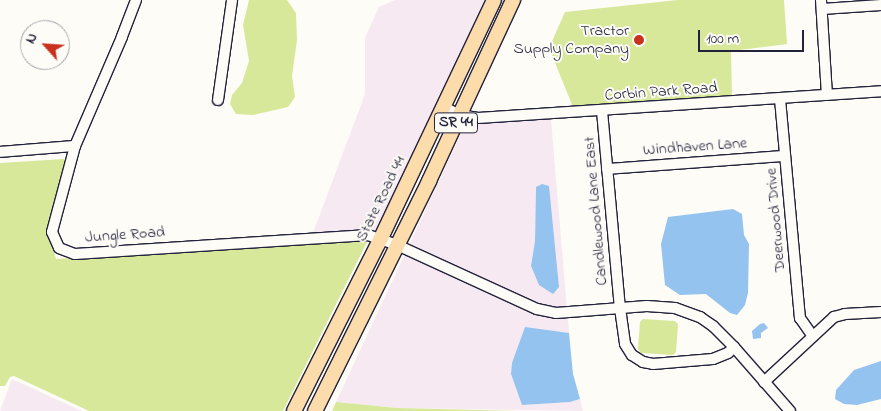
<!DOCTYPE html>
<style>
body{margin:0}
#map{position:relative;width:881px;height:411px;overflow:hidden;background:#fdfcf7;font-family:"Indie Flower",sans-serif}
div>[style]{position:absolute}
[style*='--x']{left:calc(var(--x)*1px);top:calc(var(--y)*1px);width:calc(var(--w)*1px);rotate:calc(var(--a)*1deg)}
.built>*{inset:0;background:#f7e9f1}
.green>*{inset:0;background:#d7e89b}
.water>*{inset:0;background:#93c3ee}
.roads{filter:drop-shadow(1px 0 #22223b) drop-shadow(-1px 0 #22223b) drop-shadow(0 1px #22223b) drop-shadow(0 -1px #22223b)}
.minor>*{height:10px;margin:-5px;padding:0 5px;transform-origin:5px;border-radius:5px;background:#fdfcf7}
.major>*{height:14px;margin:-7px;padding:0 7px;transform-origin:7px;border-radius:7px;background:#fddcac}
.dots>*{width:14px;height:14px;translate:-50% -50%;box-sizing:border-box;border:2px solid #fdfcf7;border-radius:50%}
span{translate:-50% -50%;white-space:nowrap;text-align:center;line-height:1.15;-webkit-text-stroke:4px #fdfcf7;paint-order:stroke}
.shield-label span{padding:1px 4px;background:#fdfcf7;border:1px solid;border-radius:4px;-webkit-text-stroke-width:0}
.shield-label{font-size:15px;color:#22223b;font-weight:700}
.poi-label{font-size:16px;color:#22223b}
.right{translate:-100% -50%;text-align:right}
.street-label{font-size:16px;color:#22223b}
.north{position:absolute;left:20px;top:20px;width:50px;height:50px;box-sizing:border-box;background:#fdfcf7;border:1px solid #a5a5ac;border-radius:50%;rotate:296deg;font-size:14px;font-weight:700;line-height:20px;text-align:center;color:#22223b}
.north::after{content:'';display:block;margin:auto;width:18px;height:22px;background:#c8321e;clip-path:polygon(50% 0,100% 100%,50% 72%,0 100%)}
.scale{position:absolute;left:698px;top:30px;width:106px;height:22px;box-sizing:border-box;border:2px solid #22223b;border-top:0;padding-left:6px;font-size:15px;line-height:18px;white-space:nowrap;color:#22223b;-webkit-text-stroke:4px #fdfcf7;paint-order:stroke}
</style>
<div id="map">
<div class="built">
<div style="clip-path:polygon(395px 0,488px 0,392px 206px,374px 232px,355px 230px,313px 233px,365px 94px,365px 38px,379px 7px)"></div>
<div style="clip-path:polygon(evenodd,550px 108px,569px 333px,543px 330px,511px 374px,522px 405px,569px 402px,580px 399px,583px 411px,397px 408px,336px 402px,465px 125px,490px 116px,550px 108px,536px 187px,539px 285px,531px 266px,535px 241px,536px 187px)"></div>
<div style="clip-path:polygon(12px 379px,82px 411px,0 411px)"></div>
</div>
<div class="green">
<div style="clip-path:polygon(249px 0,287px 0,296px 13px,297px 40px,292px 76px,295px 97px,288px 107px,253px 115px,236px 114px,230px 104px,232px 95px,242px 83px,249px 61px,243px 25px)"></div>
<div style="clip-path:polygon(678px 0,784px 0,787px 44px,731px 51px,732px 97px,573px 107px,549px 48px,565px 12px)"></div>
<div style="clip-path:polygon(64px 159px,66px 162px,48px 231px,56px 259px,368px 240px,283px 411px,89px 411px,14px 376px,10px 377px,5px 386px,0 386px,0 163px)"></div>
<div style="clip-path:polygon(643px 319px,675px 321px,678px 324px,676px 352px,673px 355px,641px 353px,638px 349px,640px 322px)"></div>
<div style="clip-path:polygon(336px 402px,397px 408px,517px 411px,332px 411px)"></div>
</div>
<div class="water">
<div style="clip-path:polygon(542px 184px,549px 186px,559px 287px,553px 294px,539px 285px,531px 266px,535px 241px,536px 187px)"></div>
<div style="clip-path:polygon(733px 209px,742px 214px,744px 235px,749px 244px,748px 293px,745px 305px,737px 315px,730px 313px,706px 294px,680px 295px,665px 285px,661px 244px,668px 217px)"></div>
<div style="clip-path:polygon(764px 323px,768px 328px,761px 333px,761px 338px,753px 339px,752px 331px,760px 324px)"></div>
<div style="clip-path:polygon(525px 327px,569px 333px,573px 374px,580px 399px,570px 402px,522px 405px,511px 374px,512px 363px)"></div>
<div style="clip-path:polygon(881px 361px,881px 399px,857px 405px,844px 404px,835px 399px,836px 390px,854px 370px)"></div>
</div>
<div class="roads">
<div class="minor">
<div style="--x:136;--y:0;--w:40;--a:111"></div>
<div style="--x:122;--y:37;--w:119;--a:113.3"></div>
<div style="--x:75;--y:146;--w:89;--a:105"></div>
<div style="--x:52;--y:232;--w:17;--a:66"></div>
<div style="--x:59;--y:248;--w:17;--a:21"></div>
<div style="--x:75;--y:254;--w:294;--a:-3.7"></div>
<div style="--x:368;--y:235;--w:31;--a:19"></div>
<div style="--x:397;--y:245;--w:154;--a:24.6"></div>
<div style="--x:537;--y:309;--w:19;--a:12"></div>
<div style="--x:556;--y:313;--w:91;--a:-4.4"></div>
<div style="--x:647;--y:306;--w:28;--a:4"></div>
<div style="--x:675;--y:308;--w:27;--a:20"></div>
<div style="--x:700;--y:317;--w:16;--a:35"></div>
<div style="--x:713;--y:326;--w:30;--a:45"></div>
<div style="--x:734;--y:347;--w:85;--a:48.8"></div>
<div style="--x:821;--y:0;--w:95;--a:86.4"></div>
<div style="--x:822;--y:9;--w:59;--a:-3.9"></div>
<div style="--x:780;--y:99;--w:220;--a:84.8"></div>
<div style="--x:800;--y:318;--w:21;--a:55"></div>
<div style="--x:218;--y:100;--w:101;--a:-82"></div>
<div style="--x:444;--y:107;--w:18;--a:27"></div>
<div style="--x:460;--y:115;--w:18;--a:9"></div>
<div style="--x:478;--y:118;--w:404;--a:-3.8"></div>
<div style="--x:602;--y:111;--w:198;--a:84.8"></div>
<div style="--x:620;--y:308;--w:36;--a:82"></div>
<div style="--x:625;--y:344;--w:13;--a:58"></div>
<div style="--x:632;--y:355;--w:13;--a:32"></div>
<div style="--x:643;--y:362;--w:10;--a:11"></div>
<div style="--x:653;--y:364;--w:60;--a:-4.8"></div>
<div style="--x:713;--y:359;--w:16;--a:-22"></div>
<div style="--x:728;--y:353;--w:8;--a:-45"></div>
<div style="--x:0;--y:152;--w:75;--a:-4.6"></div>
<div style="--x:607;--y:169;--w:178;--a:-4.2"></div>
<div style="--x:764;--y:382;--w:96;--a:-42.9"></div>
<div style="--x:834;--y:317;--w:11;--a:-15"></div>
<div style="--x:845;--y:314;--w:36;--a:-3"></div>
</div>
<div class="major">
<div style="--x:294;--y:411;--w:194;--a:-63.3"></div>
<div style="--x:381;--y:238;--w:263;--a:-64.6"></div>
<div style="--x:315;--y:411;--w:257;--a:-63.6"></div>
<div style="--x:429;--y:181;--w:200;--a:-65.1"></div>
</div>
</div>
<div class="dots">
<div style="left:639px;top:40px;background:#c8321e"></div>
</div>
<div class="shield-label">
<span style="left:456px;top:123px">SR 44</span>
</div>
<div class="poi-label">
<span class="right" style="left:629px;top:40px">Tractor<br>Supply Company</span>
</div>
<div class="street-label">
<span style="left:661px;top:92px;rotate:-4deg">Corbin Park Road</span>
<span style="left:695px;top:147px;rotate:-4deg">Windhaven Lane</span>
<span style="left:381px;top:199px;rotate:-64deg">State Road 44</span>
<span style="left:596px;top:211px;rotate:-95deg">Candlewood Lane East</span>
<span style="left:776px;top:220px;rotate:-95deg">Deerwood Drive</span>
<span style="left:125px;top:235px;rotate:-4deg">Jungle Road</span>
</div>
<div class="north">N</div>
<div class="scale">100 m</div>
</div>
